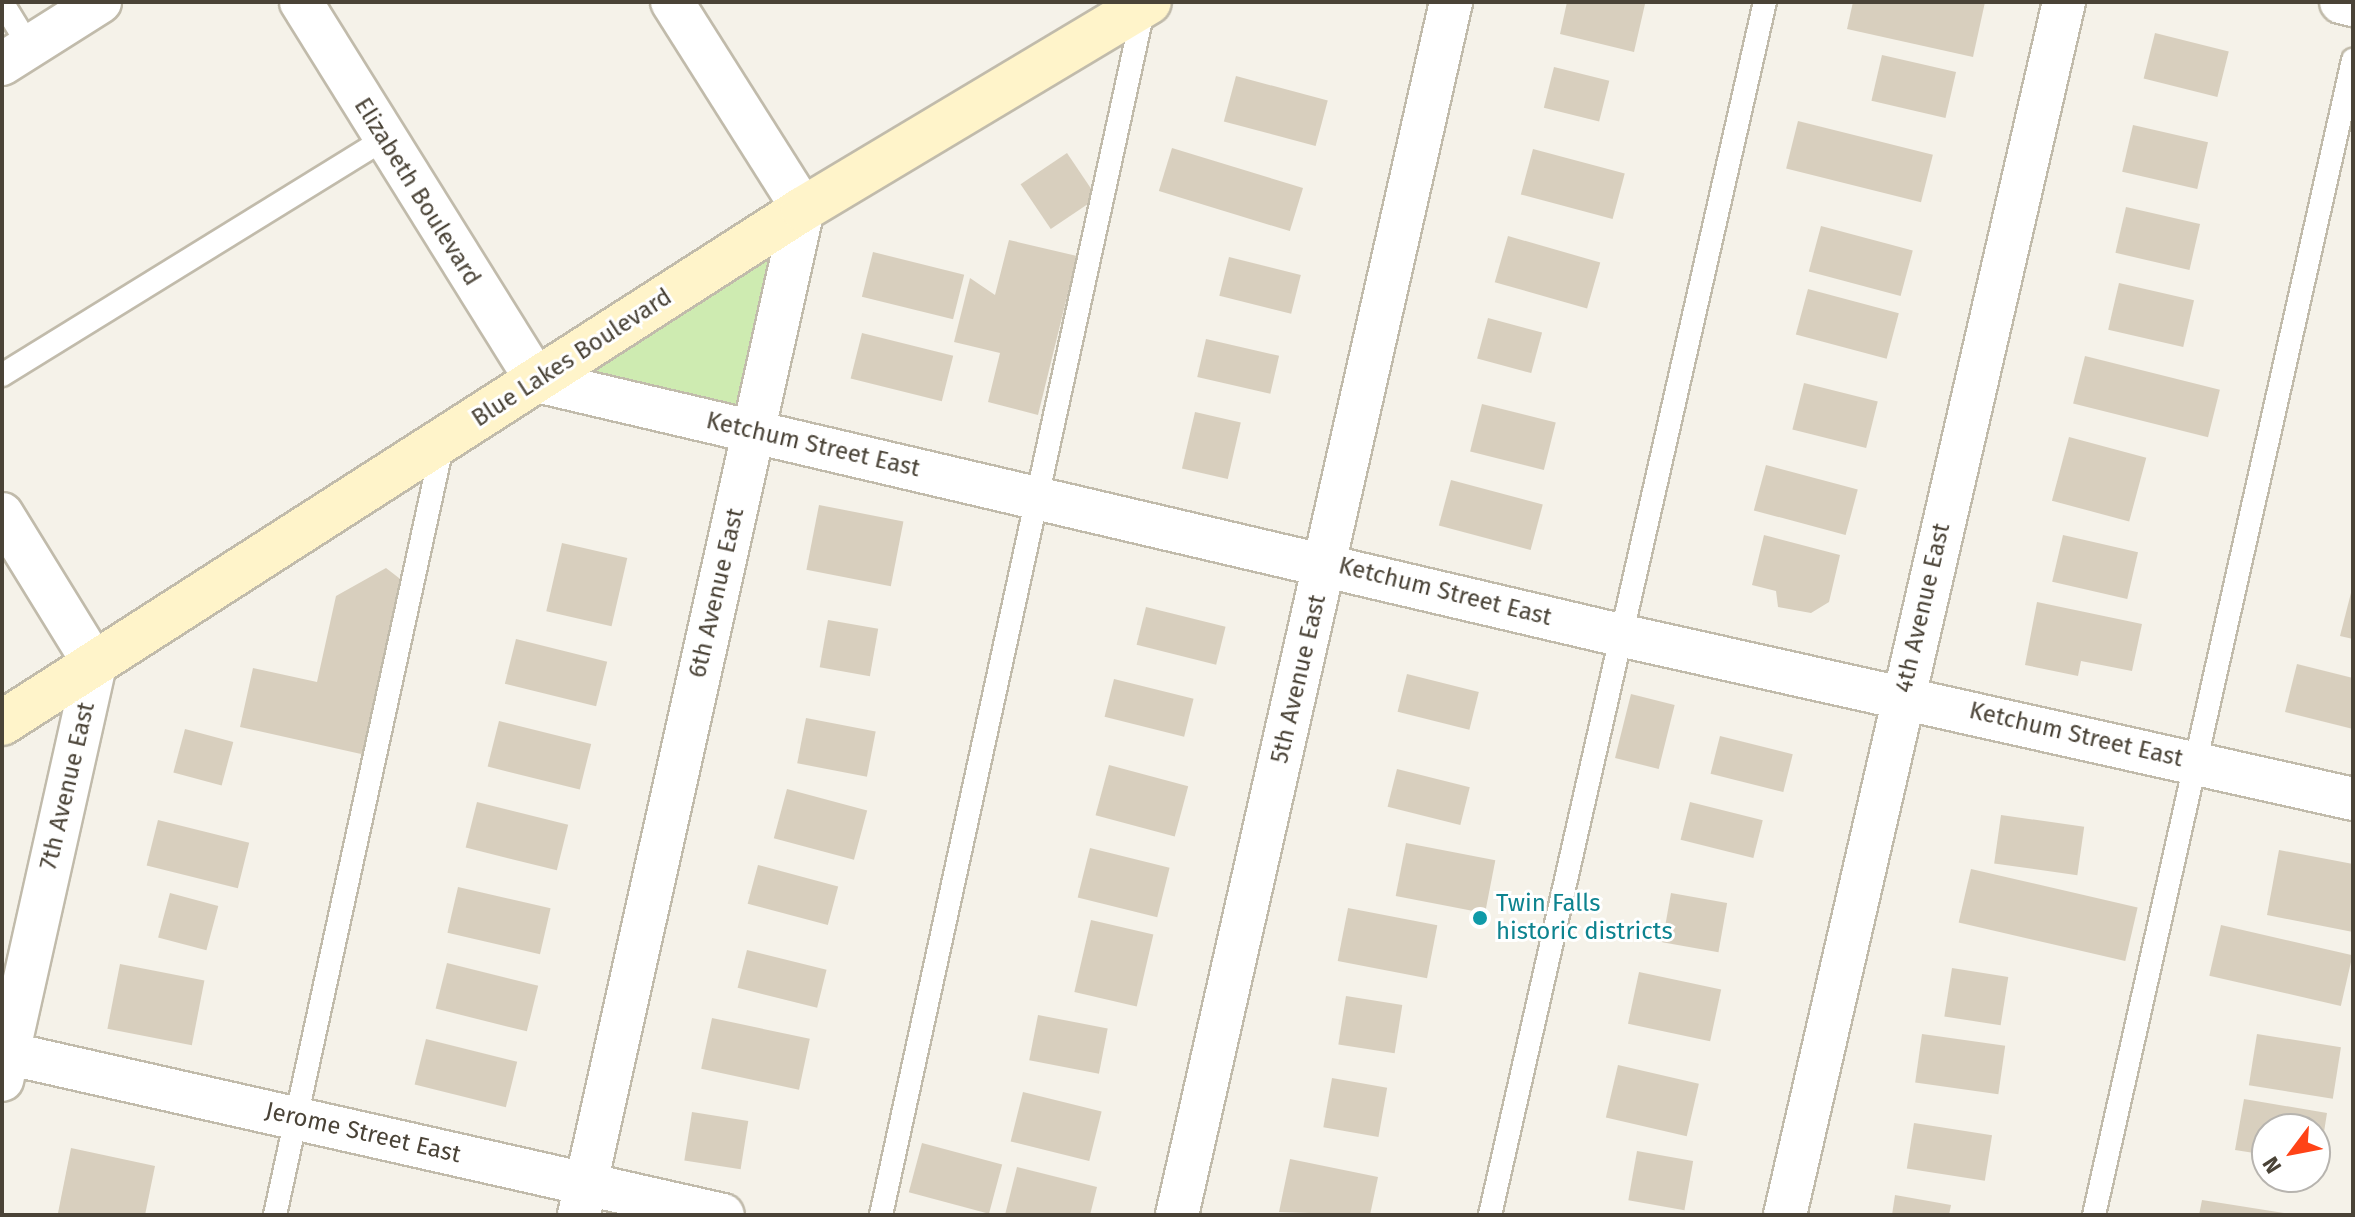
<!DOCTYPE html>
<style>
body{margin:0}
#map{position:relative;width:2355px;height:1217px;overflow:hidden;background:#f5f2e9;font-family:"Fira Sans",sans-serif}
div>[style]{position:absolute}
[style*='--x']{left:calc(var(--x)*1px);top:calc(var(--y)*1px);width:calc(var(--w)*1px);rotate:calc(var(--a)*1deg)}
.green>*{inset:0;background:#ceebb1}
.building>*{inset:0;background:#d8cfbe;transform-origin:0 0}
.roads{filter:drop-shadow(2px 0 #c1bbab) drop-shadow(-2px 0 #c1bbab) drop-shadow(0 2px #c1bbab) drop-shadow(0 -2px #c1bbab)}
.service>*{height:22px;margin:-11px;padding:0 11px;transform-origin:11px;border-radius:11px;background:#fff}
.minor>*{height:42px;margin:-21px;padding:0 21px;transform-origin:21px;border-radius:21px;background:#fff}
.secondary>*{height:44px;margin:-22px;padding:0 22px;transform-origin:22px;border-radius:22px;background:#fff4ca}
.dots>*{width:22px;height:22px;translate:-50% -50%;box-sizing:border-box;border:4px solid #fff;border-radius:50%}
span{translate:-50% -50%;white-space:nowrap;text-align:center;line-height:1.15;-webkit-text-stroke:6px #fff;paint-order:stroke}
.street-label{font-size:24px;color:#4a4337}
.culture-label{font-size:24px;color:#0d838f}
.left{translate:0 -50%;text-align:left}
.frame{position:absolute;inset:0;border:4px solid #4a4337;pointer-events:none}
.north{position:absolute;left:2251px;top:1113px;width:80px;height:80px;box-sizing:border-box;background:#fff;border:2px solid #b7b4af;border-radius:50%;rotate:238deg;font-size:22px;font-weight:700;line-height:32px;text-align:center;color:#4a4337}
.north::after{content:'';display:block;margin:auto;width:28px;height:36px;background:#ff4317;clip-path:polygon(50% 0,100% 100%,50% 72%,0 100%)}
</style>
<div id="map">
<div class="green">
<div style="clip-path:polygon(803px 209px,753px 431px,537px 381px)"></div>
</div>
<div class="building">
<div style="clip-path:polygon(1567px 2px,1645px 4px,1634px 52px,1560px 34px)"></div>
<div style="clip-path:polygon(1853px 2px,1985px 2px,1973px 57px,1847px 29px)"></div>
<div style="left:2155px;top:33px;width:76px;height:47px;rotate:14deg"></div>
<div style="left:1882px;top:55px;width:76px;height:47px;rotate:13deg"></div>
<div style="left:1554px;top:67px;width:57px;height:42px;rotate:14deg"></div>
<div style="left:1236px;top:76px;width:95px;height:47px;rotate:15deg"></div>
<div style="left:1798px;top:121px;width:139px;height:49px;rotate:14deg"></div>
<div style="left:2133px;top:125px;width:77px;height:48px;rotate:13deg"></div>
<div style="left:1172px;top:148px;width:137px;height:45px;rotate:17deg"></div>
<div style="left:1533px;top:149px;width:95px;height:47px;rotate:15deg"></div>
<div style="left:1067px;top:153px;width:54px;height:56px;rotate:56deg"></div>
<div style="left:2126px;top:207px;width:76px;height:47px;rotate:13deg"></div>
<div style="left:1821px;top:226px;width:95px;height:47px;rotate:15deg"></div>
<div style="left:1508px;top:236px;width:96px;height:48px;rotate:16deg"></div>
<div style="clip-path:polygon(1009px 240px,1077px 256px,1038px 415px,988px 402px,1000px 353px,954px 342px,970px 278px,995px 295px)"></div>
<div style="left:873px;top:252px;width:94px;height:46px;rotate:14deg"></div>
<div style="left:1229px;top:257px;width:74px;height:40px;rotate:14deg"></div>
<div style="left:2119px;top:283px;width:77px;height:48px;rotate:13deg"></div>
<div style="left:1808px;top:289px;width:94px;height:47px;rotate:15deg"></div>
<div style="left:1488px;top:318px;width:56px;height:42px;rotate:15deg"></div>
<div style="left:862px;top:333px;width:94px;height:47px;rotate:14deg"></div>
<div style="left:1206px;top:339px;width:75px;height:39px;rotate:13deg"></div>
<div style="left:2085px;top:356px;width:139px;height:49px;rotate:14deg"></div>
<div style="left:1804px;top:383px;width:76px;height:48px;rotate:14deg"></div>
<div style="left:1482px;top:404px;width:76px;height:49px;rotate:14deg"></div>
<div style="left:1195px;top:412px;width:47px;height:58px;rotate:13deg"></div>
<div style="left:2069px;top:437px;width:80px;height:66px;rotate:15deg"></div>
<div style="left:1766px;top:465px;width:95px;height:47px;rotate:15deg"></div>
<div style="left:1451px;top:480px;width:95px;height:47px;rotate:15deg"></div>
<div style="left:819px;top:505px;width:86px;height:66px;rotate:11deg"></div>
<div style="clip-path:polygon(1764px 535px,1840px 555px,1829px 602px,1811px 613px,1778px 607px,1776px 591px,1752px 585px)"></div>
<div style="left:2063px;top:535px;width:77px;height:48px;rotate:13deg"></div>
<div style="left:562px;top:543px;width:67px;height:70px;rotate:13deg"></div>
<div style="clip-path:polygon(386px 568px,408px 585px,370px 756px,240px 727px,253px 668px,317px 682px,336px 596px)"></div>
<div style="clip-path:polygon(2353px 585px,2353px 639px,2340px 636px)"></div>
<div style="clip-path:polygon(2037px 602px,2142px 624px,2132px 671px,2081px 661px,2078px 676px,2025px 665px)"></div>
<div style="left:1146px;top:607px;width:82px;height:39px;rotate:14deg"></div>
<div style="left:828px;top:620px;width:51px;height:48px;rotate:10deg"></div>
<div style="left:516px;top:639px;width:94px;height:46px;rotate:14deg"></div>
<div style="clip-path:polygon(2297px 664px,2353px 678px,2353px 729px,2285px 712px)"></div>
<div style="left:1407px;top:674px;width:74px;height:39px;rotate:14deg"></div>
<div style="left:1114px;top:679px;width:82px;height:39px;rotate:14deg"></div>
<div style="left:1631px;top:694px;width:45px;height:66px;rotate:14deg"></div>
<div style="left:806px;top:718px;width:71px;height:46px;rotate:11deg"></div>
<div style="left:499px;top:721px;width:95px;height:47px;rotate:14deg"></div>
<div style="left:185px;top:729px;width:50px;height:45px;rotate:15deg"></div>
<div style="left:1720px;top:736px;width:75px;height:39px;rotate:14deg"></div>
<div style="left:1109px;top:765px;width:82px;height:52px;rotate:15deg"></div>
<div style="left:1397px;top:769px;width:75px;height:39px;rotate:14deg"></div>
<div style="left:787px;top:789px;width:83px;height:51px;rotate:15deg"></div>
<div style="left:477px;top:802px;width:94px;height:47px;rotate:14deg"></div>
<div style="left:1690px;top:802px;width:75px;height:39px;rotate:14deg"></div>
<div style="left:2001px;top:815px;width:84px;height:49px;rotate:8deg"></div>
<div style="left:158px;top:820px;width:94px;height:47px;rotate:14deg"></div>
<div style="left:1406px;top:843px;width:91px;height:54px;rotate:11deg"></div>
<div style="left:1090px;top:848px;width:82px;height:51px;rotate:14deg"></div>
<div style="clip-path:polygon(2279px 850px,2353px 864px,2353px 932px,2267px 915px)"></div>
<div style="left:758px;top:865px;width:83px;height:40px;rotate:15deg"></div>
<div style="left:1971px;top:869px;width:171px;height:55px;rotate:13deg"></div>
<div style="left:458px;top:887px;width:95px;height:47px;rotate:13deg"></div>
<div style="left:170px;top:893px;width:50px;height:46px;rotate:15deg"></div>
<div style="left:1671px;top:893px;width:57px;height:50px;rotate:10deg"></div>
<div style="left:1348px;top:908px;width:91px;height:54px;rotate:11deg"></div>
<div style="left:1091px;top:920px;width:64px;height:74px;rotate:13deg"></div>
<div style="left:2221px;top:925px;width:135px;height:52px;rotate:13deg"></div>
<div style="left:747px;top:950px;width:82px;height:39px;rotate:14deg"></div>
<div style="left:447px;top:963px;width:94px;height:47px;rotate:14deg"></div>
<div style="left:120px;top:964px;width:86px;height:66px;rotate:11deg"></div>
<div style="left:1952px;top:968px;width:57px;height:49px;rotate:9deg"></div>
<div style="left:1639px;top:972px;width:84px;height:53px;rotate:12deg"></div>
<div style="left:1346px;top:996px;width:57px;height:49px;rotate:9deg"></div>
<div style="left:1038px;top:1015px;width:71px;height:46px;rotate:11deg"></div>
<div style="left:712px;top:1018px;width:100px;height:52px;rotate:12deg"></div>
<div style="left:1922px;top:1034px;width:84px;height:49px;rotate:8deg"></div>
<div style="left:2257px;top:1034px;width:85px;height:52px;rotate:9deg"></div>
<div style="left:426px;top:1039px;width:94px;height:47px;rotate:14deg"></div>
<div style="left:1618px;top:1065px;width:83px;height:54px;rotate:13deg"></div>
<div style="left:1332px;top:1078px;width:56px;height:50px;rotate:10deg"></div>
<div style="left:1023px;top:1092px;width:81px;height:51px;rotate:14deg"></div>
<div style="clip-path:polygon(2244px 1099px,2327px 1113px,2319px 1164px,2315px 1129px,2267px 1129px,2267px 1155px,2235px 1150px)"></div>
<div style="left:692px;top:1112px;width:57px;height:49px;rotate:9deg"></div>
<div style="left:1914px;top:1123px;width:79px;height:46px;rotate:9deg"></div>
<div style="left:922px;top:1143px;width:83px;height:51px;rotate:15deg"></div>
<div style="clip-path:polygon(71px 1148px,155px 1166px,145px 1215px,58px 1213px)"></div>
<div style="left:1637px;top:1151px;width:57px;height:50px;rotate:10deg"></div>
<div style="clip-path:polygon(1290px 1159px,1378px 1177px,1370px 1215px,1279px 1212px)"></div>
<div style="clip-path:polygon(1017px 1167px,1097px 1187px,1090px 1215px,1005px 1215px)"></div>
<div style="clip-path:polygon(1895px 1195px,1951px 1205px,1949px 1215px,1892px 1215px)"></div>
<div style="clip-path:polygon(2202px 1200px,2284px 1213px,2284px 1215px,2199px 1215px)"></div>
</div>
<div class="roads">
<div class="service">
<div style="--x:2;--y:2;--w:52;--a:58.5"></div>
<div style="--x:2;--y:375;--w:449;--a:-31.7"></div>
<div style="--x:275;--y:1215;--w:791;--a:-77.74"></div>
<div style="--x:881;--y:1215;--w:1237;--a:-77.73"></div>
<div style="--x:1490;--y:1215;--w:1244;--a:-77.23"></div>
<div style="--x:2094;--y:1215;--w:1184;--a:-77.36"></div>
</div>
<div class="minor">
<div style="--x:301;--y:2;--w:446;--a:58.1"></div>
<div style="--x:537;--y:381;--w:1117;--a:13.2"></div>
<div style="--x:1624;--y:636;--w:747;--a:12.6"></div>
<div style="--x:2341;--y:2;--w:12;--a:14"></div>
<div style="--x:2;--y:64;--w:116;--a:-32.3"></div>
<div style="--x:2;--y:514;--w:177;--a:58.4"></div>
<div style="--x:95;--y:665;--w:425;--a:102.6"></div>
<div style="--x:2;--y:1052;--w:739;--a:12.74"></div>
<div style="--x:579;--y:1215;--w:1031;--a:-77.45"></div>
<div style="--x:803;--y:209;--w:245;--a:-122.3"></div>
<div style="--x:1177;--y:1215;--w:1244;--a:-77.27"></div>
<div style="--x:1785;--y:1215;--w:1245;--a:-77.05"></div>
</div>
<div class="secondary">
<div style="--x:2;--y:723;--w:952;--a:-32.69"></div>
<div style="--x:803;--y:209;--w:403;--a:-30.9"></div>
</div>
</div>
<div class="dots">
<div style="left:1480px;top:918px;background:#0f9aa8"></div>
</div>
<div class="street-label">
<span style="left:417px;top:192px;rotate:58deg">Elizabeth Boulevard</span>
<span style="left:572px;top:358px;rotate:-33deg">Blue Lakes Boulevard</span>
<span style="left:813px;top:445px;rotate:13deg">Ketchum Street East</span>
<span style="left:1445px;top:592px;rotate:14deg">Ketchum Street East</span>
<span style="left:717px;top:593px;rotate:-77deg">6th Avenue East</span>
<span style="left:1923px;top:608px;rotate:-77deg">4th Avenue East</span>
<span style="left:1299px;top:679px;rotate:-77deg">5th Avenue East</span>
<span style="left:2076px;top:735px;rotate:13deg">Ketchum Street East</span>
<span style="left:68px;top:786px;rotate:-77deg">7th Avenue East</span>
<span style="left:363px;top:1133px;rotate:13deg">Jerome Street East</span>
</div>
<div class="culture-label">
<span class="left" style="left:1496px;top:918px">Twin Falls<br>historic districts</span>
</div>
<div class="frame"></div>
<div class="north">N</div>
</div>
